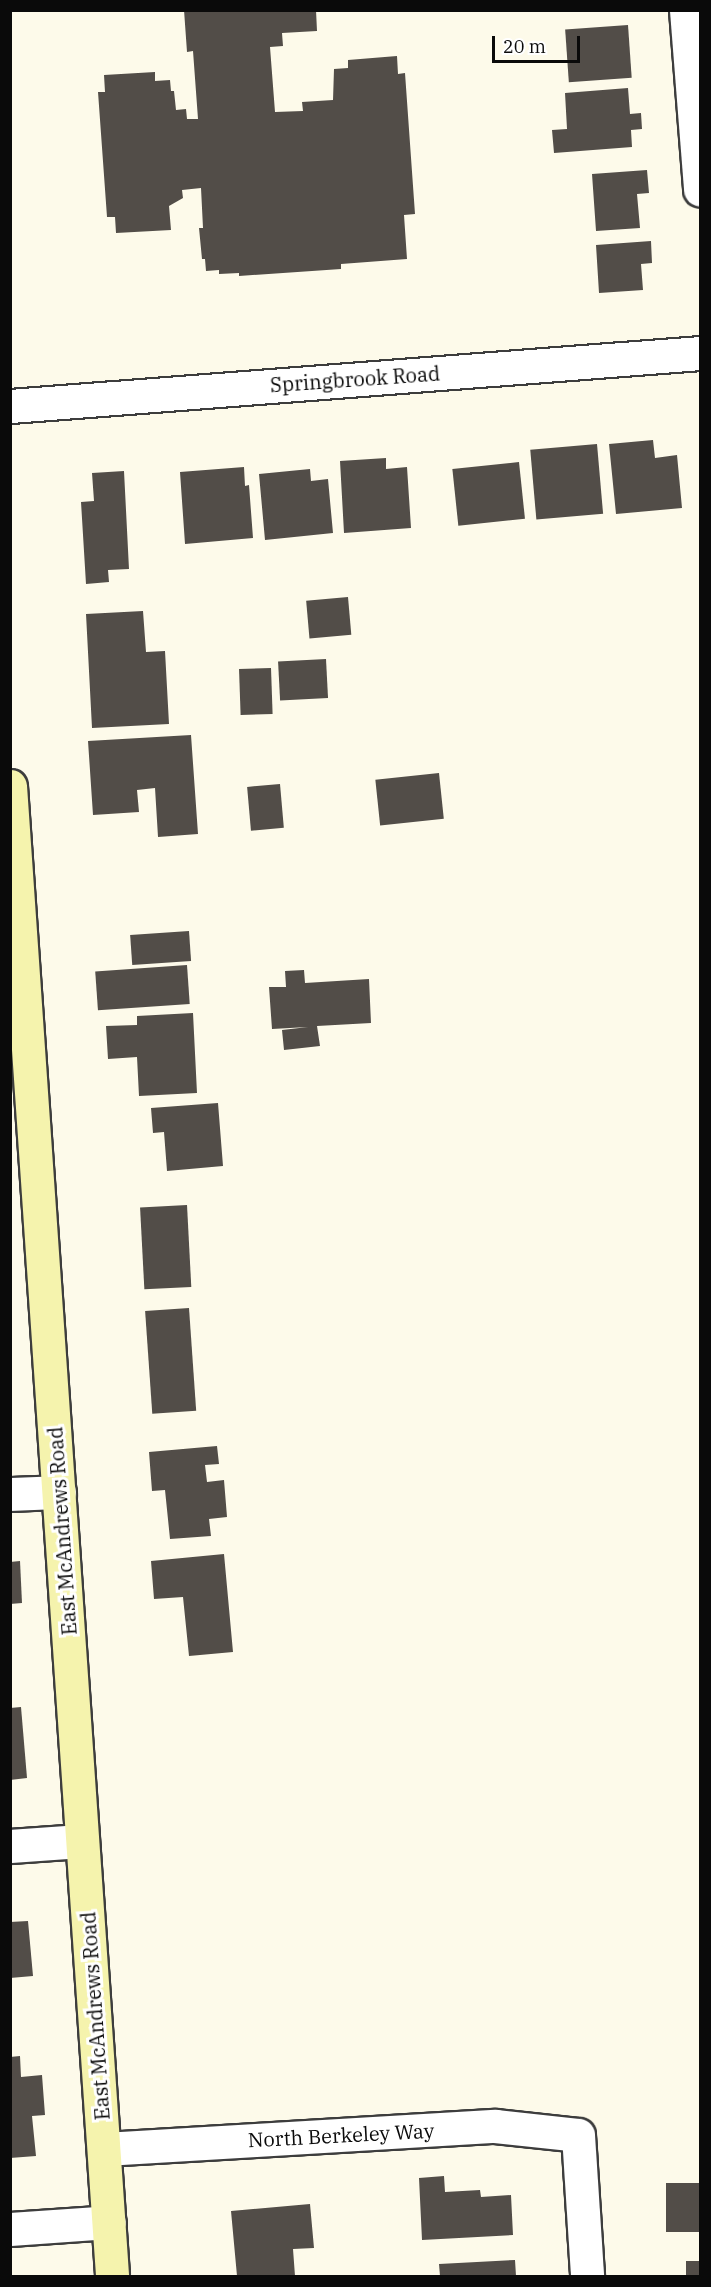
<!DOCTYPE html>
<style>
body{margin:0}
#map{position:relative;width:711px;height:2287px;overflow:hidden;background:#fdfaea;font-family:"IBM Plex Serif",serif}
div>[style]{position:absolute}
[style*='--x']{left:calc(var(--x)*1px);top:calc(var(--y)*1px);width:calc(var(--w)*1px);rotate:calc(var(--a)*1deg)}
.building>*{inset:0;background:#524d48;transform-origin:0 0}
.roads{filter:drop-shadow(2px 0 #3d3d3d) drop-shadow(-2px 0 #3d3d3d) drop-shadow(0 2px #3d3d3d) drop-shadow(0 -2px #3d3d3d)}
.minor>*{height:33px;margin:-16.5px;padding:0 16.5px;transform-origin:16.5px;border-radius:16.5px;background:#fff}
.tertiary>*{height:33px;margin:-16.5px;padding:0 16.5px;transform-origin:16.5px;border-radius:16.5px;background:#fff}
.secondary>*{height:33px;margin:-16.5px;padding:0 16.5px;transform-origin:16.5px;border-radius:16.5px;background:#f5f3ad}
span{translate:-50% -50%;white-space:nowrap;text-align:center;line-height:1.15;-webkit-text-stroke:6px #fff;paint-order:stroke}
.street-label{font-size:20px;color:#0a0a0a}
.frame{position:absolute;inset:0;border:12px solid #0a0a0a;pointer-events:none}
.scale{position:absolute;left:492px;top:36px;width:88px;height:27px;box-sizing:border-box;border:3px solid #0a0a0a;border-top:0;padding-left:8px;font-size:18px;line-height:21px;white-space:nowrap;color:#0a0a0a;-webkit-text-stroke:4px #fff;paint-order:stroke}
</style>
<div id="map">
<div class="building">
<div style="clip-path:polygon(184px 10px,316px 10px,317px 31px,282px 33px,283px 46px,270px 47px,275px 112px,303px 111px,302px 102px,333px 100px,334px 69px,348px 68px,348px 60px,397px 56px,398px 74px,405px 73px,415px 214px,404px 215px,407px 259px,341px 264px,341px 269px,239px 276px,239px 273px,219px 274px,219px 270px,206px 271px,205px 259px,202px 259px,199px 228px,203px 228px,201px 188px,182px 190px,183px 198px,169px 206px,171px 230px,116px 233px,115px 217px,107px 217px,98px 92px,105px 92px,104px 75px,155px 72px,155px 81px,170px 80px,171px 91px,174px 91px,176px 110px,186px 109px,187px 119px,198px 119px,193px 51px,187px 52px)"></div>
<div style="left:628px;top:25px;width:53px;height:63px;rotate:86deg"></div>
<div style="clip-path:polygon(628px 88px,630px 114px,641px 113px,642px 129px,631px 130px,632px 147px,554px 153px,552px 130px,567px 129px,565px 93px)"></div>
<div style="clip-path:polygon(647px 170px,649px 193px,637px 194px,640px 228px,596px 231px,592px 174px)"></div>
<div style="clip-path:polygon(651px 241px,652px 263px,641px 264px,643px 290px,599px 293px,596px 245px)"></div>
<div style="clip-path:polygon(653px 440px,655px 458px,677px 455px,682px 508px,616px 514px,609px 444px)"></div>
<div style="left:597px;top:444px;width:70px;height:67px;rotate:85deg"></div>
<div style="clip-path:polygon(386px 458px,386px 469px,407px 467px,411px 528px,344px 533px,340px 461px)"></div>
<div style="left:519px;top:462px;width:57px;height:67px;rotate:84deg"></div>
<div style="clip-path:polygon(244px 467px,245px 486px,249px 485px,253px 538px,185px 544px,180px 472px)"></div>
<div style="clip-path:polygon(310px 469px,311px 481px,328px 479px,333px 533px,265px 540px,259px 474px)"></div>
<div style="clip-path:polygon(124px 471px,129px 569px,108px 570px,109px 582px,86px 584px,81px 502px,94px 501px,92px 473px)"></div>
<div style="left:348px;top:597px;width:38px;height:42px;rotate:85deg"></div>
<div style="clip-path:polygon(143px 611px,146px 652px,165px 651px,169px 724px,92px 728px,86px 614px)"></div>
<div style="left:326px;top:659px;width:39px;height:48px;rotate:87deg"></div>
<div style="left:271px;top:668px;width:46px;height:32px;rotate:88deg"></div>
<div style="clip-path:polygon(191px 735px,198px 834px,158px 837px,155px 788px,137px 790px,139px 812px,93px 815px,88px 741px)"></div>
<div style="left:439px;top:773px;width:46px;height:64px;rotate:84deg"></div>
<div style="left:280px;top:784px;width:44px;height:33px;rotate:85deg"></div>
<div style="left:189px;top:931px;width:30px;height:59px;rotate:86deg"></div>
<div style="left:187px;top:965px;width:39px;height:92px;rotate:86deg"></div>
<div style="clip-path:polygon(304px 970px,305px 983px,369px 979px,371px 1023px,317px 1026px,320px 1046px,284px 1050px,282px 1030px,308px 1027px,272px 1029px,269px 987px,286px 987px,285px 971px)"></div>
<div style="clip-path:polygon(193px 1013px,197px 1093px,139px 1096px,137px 1057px,108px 1059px,106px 1026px,137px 1025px,137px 1016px)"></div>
<div style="clip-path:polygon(218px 1103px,223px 1166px,167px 1171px,164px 1132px,153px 1133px,151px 1108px)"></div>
<div style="left:187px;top:1205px;width:82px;height:47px;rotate:87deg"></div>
<div style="left:189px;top:1308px;width:103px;height:44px;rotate:86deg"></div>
<div style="clip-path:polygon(217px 1446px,219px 1464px,205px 1465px,207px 1482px,224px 1480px,227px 1517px,209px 1519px,211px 1536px,170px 1539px,165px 1490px,152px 1491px,149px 1452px)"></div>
<div style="clip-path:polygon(224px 1554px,233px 1652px,189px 1656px,183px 1597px,154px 1599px,151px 1561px)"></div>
<div style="clip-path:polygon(20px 1561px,22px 1603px,10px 1604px,10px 1562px)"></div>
<div style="clip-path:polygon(21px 1707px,27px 1778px,10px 1780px,10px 1708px)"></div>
<div style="clip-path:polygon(28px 1921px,33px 1976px,10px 1978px,10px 1922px)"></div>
<div style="clip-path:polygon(20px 2056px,21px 2077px,42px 2075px,45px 2115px,32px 2116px,36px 2156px,10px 2158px,10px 2057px)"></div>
<div style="clip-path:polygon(444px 2176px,445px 2192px,480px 2190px,481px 2197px,511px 2195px,513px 2235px,422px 2240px,419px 2178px)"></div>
<div style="left:700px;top:2183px;width:49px;height:34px;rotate:90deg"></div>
<div style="clip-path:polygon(310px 2204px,314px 2248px,293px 2249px,295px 2276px,237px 2276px,231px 2211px)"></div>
<div style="clip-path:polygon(515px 2260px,516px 2276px,440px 2276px,439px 2264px)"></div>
<div style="left:700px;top:2261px;width:15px;height:14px;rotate:90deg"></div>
</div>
<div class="roads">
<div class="minor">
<div style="--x:686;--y:10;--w:180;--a:85.5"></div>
<div style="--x:10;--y:1494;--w:49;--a:-2.3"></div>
<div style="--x:10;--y:1846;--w:72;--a:-4"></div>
<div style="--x:104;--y:2149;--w:392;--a:-3.4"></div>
<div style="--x:495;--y:2126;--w:83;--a:6.2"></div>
<div style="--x:578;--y:2135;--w:141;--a:86.3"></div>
<div style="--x:10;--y:2229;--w:99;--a:-4"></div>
</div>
<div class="tertiary">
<div style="--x:10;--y:406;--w:692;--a:-4.39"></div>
</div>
<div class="secondary">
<div style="--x:10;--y:786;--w:1493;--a:86.08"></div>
</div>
</div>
<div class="street-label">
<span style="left:355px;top:379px;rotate:-4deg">Springbrook Road</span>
<span style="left:62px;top:1531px;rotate:-94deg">East McAndrews Road</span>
<span style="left:95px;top:2016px;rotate:-94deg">East McAndrews Road</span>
<span style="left:341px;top:2135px;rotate:-3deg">North Berkeley Way</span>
</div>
<div class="frame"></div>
<div class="scale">20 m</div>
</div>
